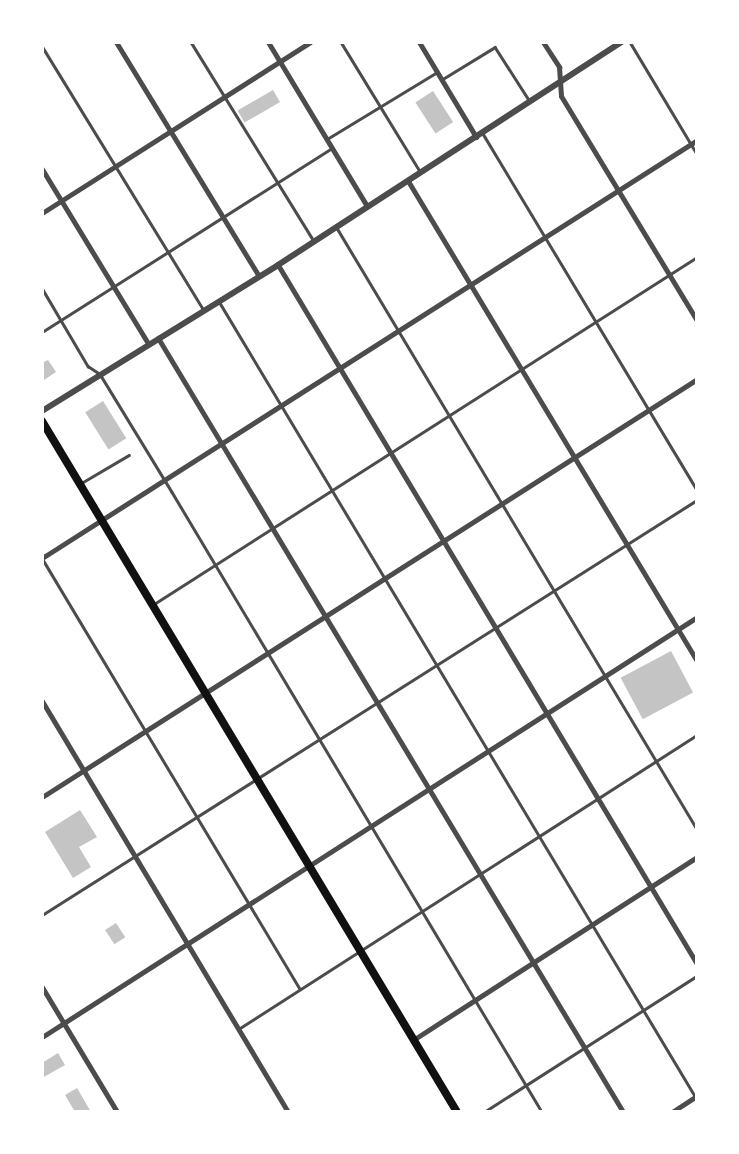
<!DOCTYPE html>
<style>
body{margin:0}
#map{position:relative;width:739px;height:1154px;overflow:hidden;background:#fff;font-family:"PT Sans Narrow",sans-serif}
div>[style]{position:absolute}
[style*='--x']{left:calc(var(--x)*1px);top:calc(var(--y)*1px);width:calc(var(--w)*1px);rotate:calc(var(--a)*1deg)}
.building>*{inset:0;background:#c4c4c4;transform-origin:0 0}
.service>*{height:2.5px;margin:-1.25px;padding:0 1.25px;transform-origin:1.25px;border-radius:1.25px;background:#4c4c4c}
.minor>*{height:5px;margin:-2.5px;padding:0 2.5px;transform-origin:2.5px;border-radius:2.5px;background:#4c4c4c}
.tertiary>*{height:6px;margin:-3px;padding:0 3px;transform-origin:3px;border-radius:3px;background:#4c4c4c}
.primary>*{height:8px;margin:-4px;padding:0 4px;transform-origin:4px;border-radius:4px;background:#111}
span{translate:-50% -50%;white-space:nowrap;text-align:center;line-height:1.15;-webkit-text-stroke:5px #fff;paint-order:stroke}
.frame{position:absolute;inset:0;border:44px solid #fff;pointer-events:none}
</style>
<div id="map">
<div class="building">
<div style="left:273px;top:90px;width:14px;height:41px;rotate:60deg"></div>
<div style="left:433px;top:91px;width:37px;height:21px;rotate:57deg"></div>
<div style="clip-path:polygon(48px 360px,56px 372px,44px 380px,42px 363px)"></div>
<div style="left:103px;top:401px;width:44px;height:21px;rotate:58deg"></div>
<div style="left:671px;top:651px;width:47px;height:57px;rotate:62deg"></div>
<div style="clip-path:polygon(80px 810px,97px 837px,79px 847px,91px 867px,73px 878px,45px 832px)"></div>
<div style="left:116px;top:923px;width:17px;height:13px;rotate:57deg"></div>
<div style="clip-path:polygon(58px 1053px,65px 1065px,42px 1078px,42px 1063px)"></div>
<div style="clip-path:polygon(77px 1088px,91px 1112px,75px 1112px,65px 1095px)"></div>
</div>
<div class="service">
<div style="--x:191;--y:42;--w:234;--a:58.3"></div>
<div style="--x:341;--y:42;--w:150;--a:58.6"></div>
<div style="--x:630;--y:42;--w:131;--a:59.1"></div>
<div style="--x:42;--y:46;--w:308;--a:58.5"></div>
<div style="--x:441;--y:80;--w:63;--a:-31.4"></div>
<div style="--x:495;--y:47;--w:63;--a:57.3"></div>
<div style="--x:482;--y:132;--w:418;--a:59"></div>
<div style="--x:327;--y:139;--w:129;--a:-31.3"></div>
<div style="--x:337;--y:228;--w:701;--a:59.08"></div>
<div style="--x:42;--y:288;--w:91;--a:59.5"></div>
<div style="--x:88;--y:366;--w:14;--a:34"></div>
<div style="--x:100;--y:374;--w:138;--a:58.6"></div>
<div style="--x:172;--y:492;--w:722;--a:59.17"></div>
<div style="--x:220;--y:303;--w:924;--a:59.08"></div>
<div style="--x:42;--y:332;--w:343;--a:-32.4"></div>
<div style="--x:83;--y:482;--w:53;--a:-30.4"></div>
<div style="--x:42;--y:558;--w:502;--a:59.09"></div>
<div style="--x:154;--y:604;--w:644;--a:-32.58"></div>
<div style="--x:42;--y:915;--w:775;--a:-32.36"></div>
<div style="--x:240;--y:1028;--w:543;--a:-32.67"></div>
<div style="--x:484;--y:1112;--w:253;--a:-32.6"></div>
</div>
<div class="minor">
<div style="--x:116;--y:42;--w:274;--a:58.6"></div>
<div style="--x:268;--y:42;--w:192;--a:58.9"></div>
<div style="--x:419;--y:42;--w:111;--a:59"></div>
<div style="--x:543;--y:42;--w:30;--a:57"></div>
<div style="--x:559;--y:67;--w:29;--a:86"></div>
<div style="--x:561;--y:96;--w:263;--a:58.8"></div>
<div style="--x:42;--y:169;--w:204;--a:58.7"></div>
<div style="--x:408;--y:181;--w:560;--a:58.95"></div>
<div style="--x:42;--y:213;--w:318;--a:-32.5"></div>
<div style="--x:278;--y:265;--w:815;--a:59.06"></div>
<div style="--x:158;--y:338;--w:903;--a:59"></div>
<div style="--x:42;--y:558;--w:777;--a:-32.54"></div>
<div style="--x:42;--y:701;--w:479;--a:59.1"></div>
<div style="--x:42;--y:797;--w:777;--a:-32.54"></div>
<div style="--x:42;--y:987;--w:146;--a:59"></div>
<div style="--x:42;--y:1037;--w:778;--a:-32.67"></div>
<div style="--x:413;--y:1040;--w:338;--a:-32.8"></div>
<div style="--x:672;--y:1112;--w:30;--a:-33"></div>
</div>
<div class="tertiary">
<div style="--x:42;--y:411;--w:278;--a:-31.7"></div>
<div style="--x:278;--y:265;--w:410;--a:-33"></div>
</div>
<div class="primary">
<div style="--x:42;--y:421;--w:806;--a:59.01"></div>
</div>
<div class="frame"></div>
</div>
